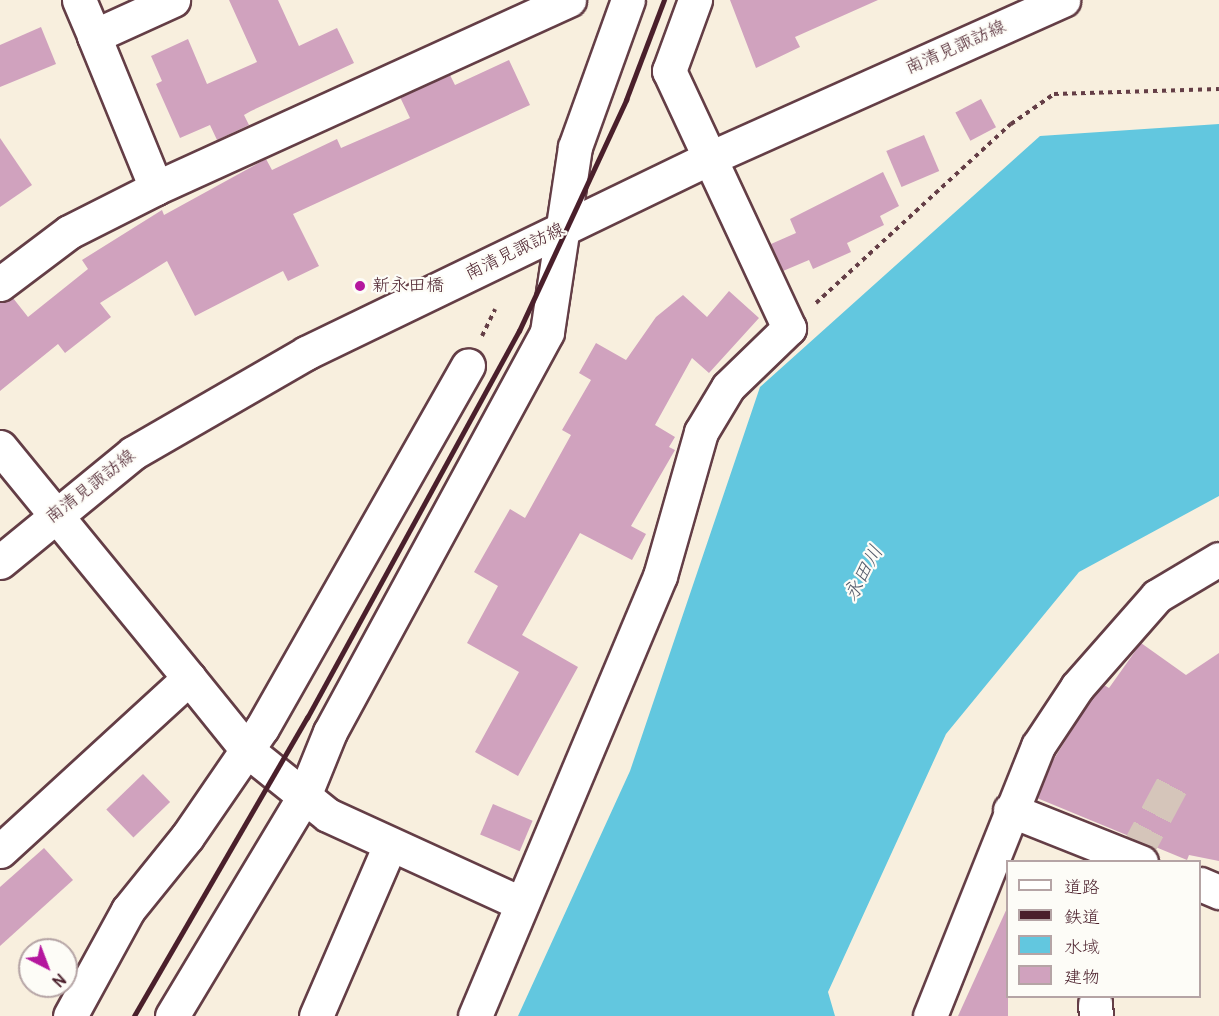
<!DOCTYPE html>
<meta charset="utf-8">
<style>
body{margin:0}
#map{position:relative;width:1219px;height:1016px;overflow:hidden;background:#f8efde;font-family:Pangolin,"Klee One",sans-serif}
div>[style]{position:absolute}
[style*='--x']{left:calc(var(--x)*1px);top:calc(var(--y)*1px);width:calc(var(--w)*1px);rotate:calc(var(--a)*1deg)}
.water>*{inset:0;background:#62c7df}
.building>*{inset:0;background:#d0a2be;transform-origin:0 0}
.minor-tunnel>*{height:33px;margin-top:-16.5px;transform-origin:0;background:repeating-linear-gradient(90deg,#d5c5ba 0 33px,transparent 0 49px)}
.path>*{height:4px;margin-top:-2px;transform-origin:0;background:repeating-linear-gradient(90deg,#643e46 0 4.5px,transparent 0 9px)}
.roads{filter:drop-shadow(2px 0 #643e46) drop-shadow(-2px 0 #643e46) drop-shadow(0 2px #643e46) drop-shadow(0 -2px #643e46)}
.minor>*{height:33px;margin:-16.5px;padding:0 16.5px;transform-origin:16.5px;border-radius:16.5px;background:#fff}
.rail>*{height:4.5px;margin:-2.25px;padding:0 2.25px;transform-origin:2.25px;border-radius:2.25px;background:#4a1f2b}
.dots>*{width:16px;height:16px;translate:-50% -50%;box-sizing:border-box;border:3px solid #fdfcf7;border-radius:50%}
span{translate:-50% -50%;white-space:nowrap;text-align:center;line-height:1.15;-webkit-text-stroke:4.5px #fdfcf7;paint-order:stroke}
.street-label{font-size:18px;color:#4a1f2b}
.poi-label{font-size:18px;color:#4a1f2b}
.left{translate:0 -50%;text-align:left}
.water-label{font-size:20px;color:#525a6a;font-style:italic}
.legend{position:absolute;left:1006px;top:860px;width:195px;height:138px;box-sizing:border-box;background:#fdfcf7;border:2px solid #b5a4a5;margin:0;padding:8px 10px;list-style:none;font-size:18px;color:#4a1f2b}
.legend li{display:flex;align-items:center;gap:12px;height:30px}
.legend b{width:30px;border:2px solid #b5a4a5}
.north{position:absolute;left:18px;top:938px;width:60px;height:60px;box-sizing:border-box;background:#fdfcf7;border:2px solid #b5a4a5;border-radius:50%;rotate:138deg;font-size:16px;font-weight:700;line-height:24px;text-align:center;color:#4a1f2b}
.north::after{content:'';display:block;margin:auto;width:21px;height:27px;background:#b5179e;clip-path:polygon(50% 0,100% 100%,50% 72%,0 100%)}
</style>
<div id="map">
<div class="water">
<div style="clip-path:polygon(1219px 124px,1219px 496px,1079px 572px,946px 734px,828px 992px,835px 1016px,518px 1016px,630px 771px,760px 387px,1040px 136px)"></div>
</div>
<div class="building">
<div style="clip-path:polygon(229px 0,278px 0,299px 46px,337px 28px,354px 63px,251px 111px,244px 115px,249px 125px,217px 140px,210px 125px,180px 138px,156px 84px,162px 81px,151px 56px,188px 39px,207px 84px,257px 62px)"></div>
<div style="clip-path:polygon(730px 0,878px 0,795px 37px,800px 47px,756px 68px)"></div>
<div style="clip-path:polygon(41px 27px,56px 64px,0 87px,0 45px)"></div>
<div style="clip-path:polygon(509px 60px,530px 105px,293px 214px,319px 266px,288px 281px,283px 271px,195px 316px,167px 261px,100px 303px,111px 317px,65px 353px,58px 344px,0 391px,0 302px,13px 298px,28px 317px,88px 269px,82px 260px,162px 210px,164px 215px,266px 159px,272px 170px,337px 139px,341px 148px,410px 118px,400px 97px,450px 75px,455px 85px)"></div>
<div style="left:981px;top:99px;width:32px;height:29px;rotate:62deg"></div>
<div style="left:924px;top:135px;width:39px;height:41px;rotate:67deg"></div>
<div style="clip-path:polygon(0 138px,32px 185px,0 207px)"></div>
<div style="clip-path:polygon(883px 172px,899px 206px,880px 216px,884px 225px,847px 243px,851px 252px,813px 269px,809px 260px,783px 271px,771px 244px,796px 233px,790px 219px)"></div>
<div style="clip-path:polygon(729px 291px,759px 318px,709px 373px,692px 358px,655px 425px,675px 437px,669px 447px,675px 450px,631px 526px,646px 534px,632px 560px,580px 533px,522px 635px,578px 667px,518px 776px,475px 752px,519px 672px,467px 643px,498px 586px,474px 572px,510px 509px,525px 518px,571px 435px,562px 430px,591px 380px,579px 373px,596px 343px,626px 360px,656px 317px,683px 295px,707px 317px)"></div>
<div style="clip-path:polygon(1141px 643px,1186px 675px,1219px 653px,1219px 861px,1189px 855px,1187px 860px,1037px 798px,1052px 762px,1092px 698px,1104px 685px,1109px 688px)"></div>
<div style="left:143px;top:774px;width:39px;height:51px;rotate:46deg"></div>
<div style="left:493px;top:804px;width:43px;height:33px;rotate:23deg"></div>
<div style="clip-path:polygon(44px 848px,73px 880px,0 946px,0 887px)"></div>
<div style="clip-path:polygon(1008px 906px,1008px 1016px,958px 1016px)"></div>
</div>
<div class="minor-tunnel">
<div style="--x:1133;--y:858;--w:93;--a:-61.8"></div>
</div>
<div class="path">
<div style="--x:816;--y:303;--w:265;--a:-42.6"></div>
<div style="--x:1011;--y:124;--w:52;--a:-34.9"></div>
<div style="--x:1054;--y:94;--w:165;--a:-1.7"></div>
<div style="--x:482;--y:336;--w:30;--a:-64"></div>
</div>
<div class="roads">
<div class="minor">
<div style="--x:79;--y:0;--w:39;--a:67"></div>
<div style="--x:156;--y:188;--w:164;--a:-112.2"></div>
<div style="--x:94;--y:36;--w:87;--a:-24.5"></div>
<div style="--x:0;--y:284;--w:86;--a:-37"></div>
<div style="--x:69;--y:232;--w:97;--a:-26.8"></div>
<div style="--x:156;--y:188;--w:454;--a:-24.5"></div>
<div style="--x:0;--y:447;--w:298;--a:50.7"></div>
<div style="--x:189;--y:678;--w:256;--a:137.5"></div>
<div style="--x:0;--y:562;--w:172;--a:-39.3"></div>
<div style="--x:133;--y:453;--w:200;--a:-30"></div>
<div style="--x:306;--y:353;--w:449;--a:-25.8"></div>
<div style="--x:710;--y:158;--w:387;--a:-24.1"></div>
<div style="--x:189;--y:678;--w:94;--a:51.1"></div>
<div style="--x:248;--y:751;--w:102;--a:38.7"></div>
<div style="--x:328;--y:815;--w:213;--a:24.6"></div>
<div style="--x:1010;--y:810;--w:141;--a:21.7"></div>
<div style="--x:1200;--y:884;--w:21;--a:23"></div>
<div style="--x:1095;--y:1004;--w:12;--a:85"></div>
<div style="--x:70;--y:1016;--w:121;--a:-61.3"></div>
<div style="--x:128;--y:910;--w:94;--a:-51.1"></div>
<div style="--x:187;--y:837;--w:132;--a:-55.5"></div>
<div style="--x:262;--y:728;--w:417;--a:-60.4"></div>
<div style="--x:172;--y:1016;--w:257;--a:-59"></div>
<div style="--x:304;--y:796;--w:69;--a:-67.9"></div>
<div style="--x:330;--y:732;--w:455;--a:-61.5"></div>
<div style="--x:547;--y:332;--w:187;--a:-81.4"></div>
<div style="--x:575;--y:147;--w:156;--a:-70.2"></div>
<div style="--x:316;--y:1016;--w:186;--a:-66.6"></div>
<div style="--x:475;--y:1016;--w:477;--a:-67.2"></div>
<div style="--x:660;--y:576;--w:150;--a:-74.1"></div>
<div style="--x:701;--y:432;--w:52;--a:-59"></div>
<div style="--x:728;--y:387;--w:85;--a:-44"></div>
<div style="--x:789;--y:328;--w:284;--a:-115"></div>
<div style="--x:669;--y:71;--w:76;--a:-69.9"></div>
<div style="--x:930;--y:1016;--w:291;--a:-68.2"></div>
<div style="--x:1038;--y:746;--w:71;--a:-56.5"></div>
<div style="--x:1077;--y:687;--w:121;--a:-48.7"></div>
<div style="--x:1157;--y:596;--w:72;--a:-30.8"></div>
</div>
</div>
<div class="rail">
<div style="--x:134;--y:1016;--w:345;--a:-59.9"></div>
<div style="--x:307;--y:718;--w:441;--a:-61.3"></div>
<div style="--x:519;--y:331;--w:255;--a:-65.1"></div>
<div style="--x:626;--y:100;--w:107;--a:-69.2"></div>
</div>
<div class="dots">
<div style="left:360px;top:286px;background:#b5179e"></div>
</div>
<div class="street-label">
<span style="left:956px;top:48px;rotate:-24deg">南清見諏訪線</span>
<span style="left:515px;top:252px;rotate:-26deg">南清見諏訪線</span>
<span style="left:91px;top:487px;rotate:-38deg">南清見諏訪線</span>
</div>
<div class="poi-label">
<span class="left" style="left:372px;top:286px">新永田橋</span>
</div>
<div class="water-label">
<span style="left:863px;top:573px;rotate:-61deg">永田川</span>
</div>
<ul class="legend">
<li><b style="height:8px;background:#fff"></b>道路</li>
<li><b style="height:8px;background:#4a1f2b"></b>鉄道</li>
<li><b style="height:16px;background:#62c7df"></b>水域</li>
<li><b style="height:16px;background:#d0a2be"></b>建物</li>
</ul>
<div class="north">N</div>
</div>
